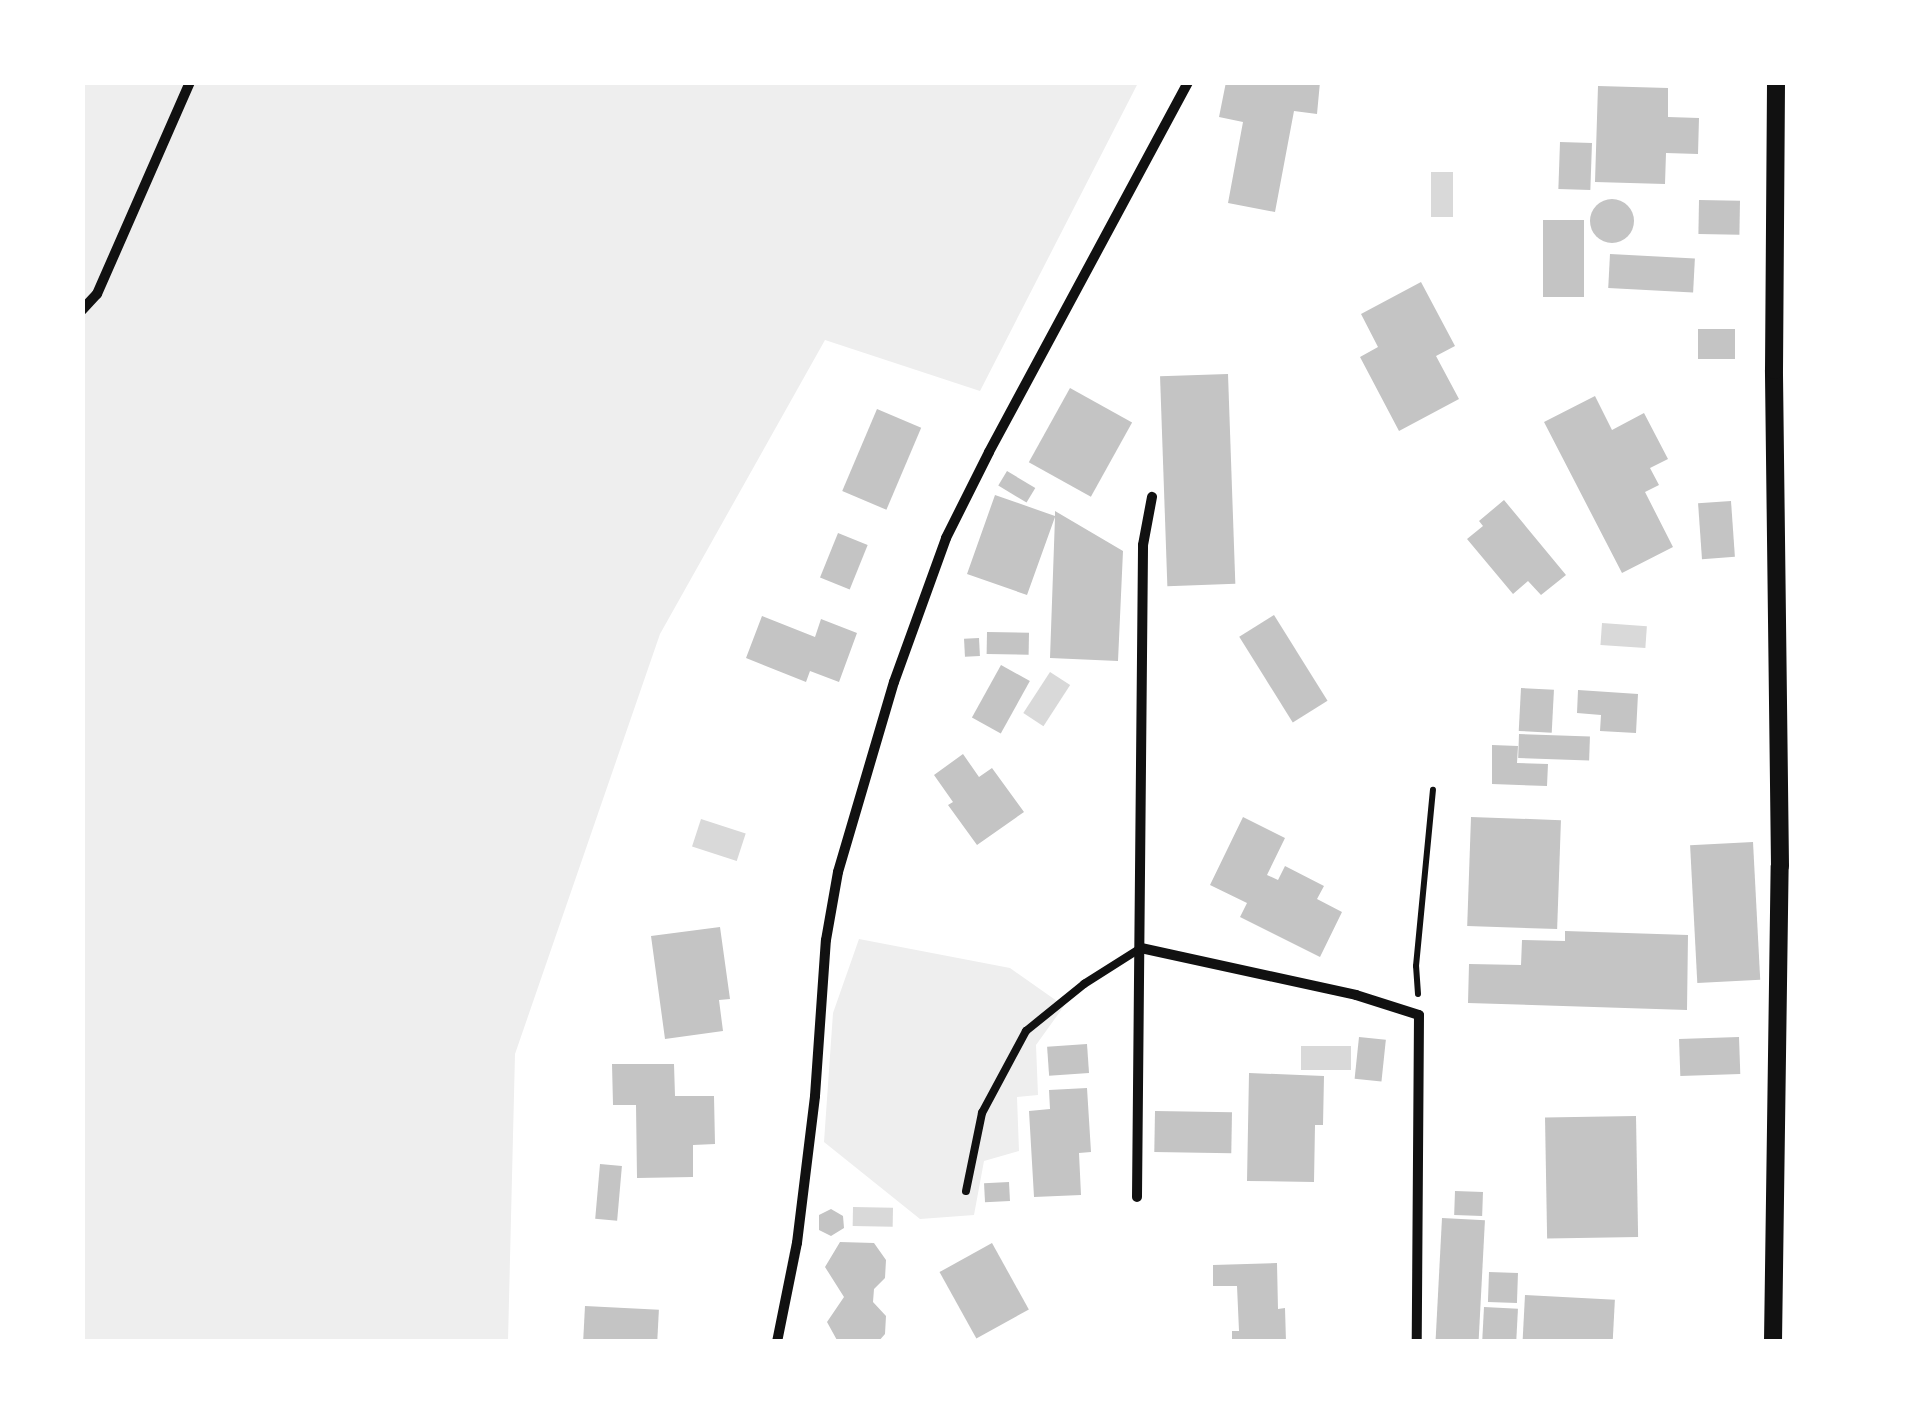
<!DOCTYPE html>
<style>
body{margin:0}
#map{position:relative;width:1910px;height:1424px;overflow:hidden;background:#fff;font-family:Ubuntu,sans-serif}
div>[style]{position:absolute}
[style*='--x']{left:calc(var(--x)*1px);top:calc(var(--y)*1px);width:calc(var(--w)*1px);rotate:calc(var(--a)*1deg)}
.green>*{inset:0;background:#eee}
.water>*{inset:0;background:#d9d9d9;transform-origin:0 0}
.building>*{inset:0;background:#c4c4c4;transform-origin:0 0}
.round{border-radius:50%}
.path>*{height:6px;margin:-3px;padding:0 3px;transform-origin:3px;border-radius:3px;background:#111}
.service>*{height:8px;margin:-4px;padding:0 4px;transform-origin:4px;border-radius:4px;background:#111}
.minor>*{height:10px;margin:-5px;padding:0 5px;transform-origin:5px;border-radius:5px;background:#111}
.tertiary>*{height:18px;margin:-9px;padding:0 9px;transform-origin:9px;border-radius:9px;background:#111}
span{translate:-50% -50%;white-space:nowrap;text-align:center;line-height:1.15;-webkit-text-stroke:8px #fff;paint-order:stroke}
.frame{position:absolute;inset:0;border:85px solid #fff;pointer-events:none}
</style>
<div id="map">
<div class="green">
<div style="clip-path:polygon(82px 83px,1138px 83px,980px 391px,825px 340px,660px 634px,515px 1054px,508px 1341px,83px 1341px)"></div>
<div style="clip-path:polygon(859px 939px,1010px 968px,1064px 1006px,1036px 1045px,1038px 1095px,1017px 1097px,1019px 1151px,984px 1161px,974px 1215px,920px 1219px,824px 1142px,833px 1013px)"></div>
</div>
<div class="water">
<div style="left:1431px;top:172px;width:22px;height:45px"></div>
<div style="left:1602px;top:623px;width:45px;height:22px;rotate:4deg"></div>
<div style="left:1050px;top:672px;width:24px;height:49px;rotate:33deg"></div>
<div style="left:701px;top:819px;width:47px;height:29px;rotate:18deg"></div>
<div style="left:1301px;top:1046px;width:50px;height:24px"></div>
<div style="left:853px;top:1207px;width:40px;height:19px;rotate:1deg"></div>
</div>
<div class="building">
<div style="clip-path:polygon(1226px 82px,1320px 82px,1317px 114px,1294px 111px,1275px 212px,1228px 203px,1243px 122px,1219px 117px)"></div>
<div style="clip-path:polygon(1598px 86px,1668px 88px,1668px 117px,1699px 118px,1698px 154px,1666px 153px,1665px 184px,1595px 182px)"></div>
<div style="left:1560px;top:142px;width:32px;height:47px;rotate:2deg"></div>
<div class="round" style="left:1590px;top:199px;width:44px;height:44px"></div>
<div style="left:1699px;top:200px;width:41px;height:34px;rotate:1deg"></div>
<div style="left:1543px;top:220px;width:41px;height:77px"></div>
<div style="left:1610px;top:254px;width:85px;height:34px;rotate:3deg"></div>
<div style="clip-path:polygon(1421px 282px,1455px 346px,1436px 356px,1459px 399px,1399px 431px,1360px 357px,1378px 347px,1361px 314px)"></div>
<div style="left:1698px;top:329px;width:37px;height:30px"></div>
<div style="left:1228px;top:374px;width:210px;height:68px;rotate:88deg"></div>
<div style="left:1070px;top:388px;width:71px;height:85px;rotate:29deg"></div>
<div style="clip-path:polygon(1595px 396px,1612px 430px,1644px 413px,1668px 459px,1650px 468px,1659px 485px,1645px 492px,1673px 547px,1622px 573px,1544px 422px)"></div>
<div style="left:877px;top:409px;width:48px;height:89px;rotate:23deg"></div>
<div style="left:1007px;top:471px;width:33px;height:17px;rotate:31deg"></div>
<div style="clip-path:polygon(995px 495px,1055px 516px,1055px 511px,1123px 551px,1118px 661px,1050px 658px,1055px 517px,1027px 595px,967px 574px)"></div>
<div style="clip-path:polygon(1504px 500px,1566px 575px,1541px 595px,1528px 581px,1513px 594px,1467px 539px,1483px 526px,1479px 521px)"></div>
<div style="left:1731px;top:501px;width:56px;height:33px;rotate:86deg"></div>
<div style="left:838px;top:533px;width:32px;height:48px;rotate:22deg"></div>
<div style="left:1274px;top:615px;width:101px;height:41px;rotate:58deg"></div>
<div style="clip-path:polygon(762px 616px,815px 637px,821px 619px,857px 633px,839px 682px,810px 671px,806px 682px,746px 658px)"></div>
<div style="left:987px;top:632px;width:42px;height:22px;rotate:1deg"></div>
<div style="left:979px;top:638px;width:18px;height:15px;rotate:87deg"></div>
<div style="left:1001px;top:665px;width:33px;height:60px;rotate:29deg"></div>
<div style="left:1521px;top:688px;width:33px;height:43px;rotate:3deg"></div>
<div style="clip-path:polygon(1578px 690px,1638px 694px,1636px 733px,1600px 731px,1601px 715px,1577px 713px)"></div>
<div style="left:1519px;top:734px;width:71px;height:24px;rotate:2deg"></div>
<div style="clip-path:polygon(1492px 745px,1518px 746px,1517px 763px,1548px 764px,1547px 786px,1492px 784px)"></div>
<div style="clip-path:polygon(963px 754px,979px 777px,992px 768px,1024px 812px,977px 845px,948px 805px,953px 802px,934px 775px)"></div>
<div style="clip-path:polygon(1243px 817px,1285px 838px,1267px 875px,1278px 880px,1285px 866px,1324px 886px,1317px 899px,1342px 912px,1320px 957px,1240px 917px,1247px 903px,1210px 885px)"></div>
<div style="left:1471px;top:817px;width:90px;height:109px;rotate:2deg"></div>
<div style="left:1753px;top:842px;width:138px;height:63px;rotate:87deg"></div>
<div style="clip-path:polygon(720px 927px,730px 999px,719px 1000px,723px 1031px,665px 1039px,651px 936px)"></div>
<div style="clip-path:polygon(1565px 931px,1688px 935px,1687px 1010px,1468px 1003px,1469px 964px,1521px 965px,1522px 940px,1565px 941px)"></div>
<div style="left:1359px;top:1037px;width:27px;height:42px;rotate:6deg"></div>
<div style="left:1739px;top:1037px;width:37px;height:60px;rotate:88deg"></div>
<div style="left:1087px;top:1044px;width:29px;height:40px;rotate:86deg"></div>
<div style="clip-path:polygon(612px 1064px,674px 1064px,675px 1096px,714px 1096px,715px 1144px,693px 1145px,693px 1177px,637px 1178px,636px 1105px,613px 1105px)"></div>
<div style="clip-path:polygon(1249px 1073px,1324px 1076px,1323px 1125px,1315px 1125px,1314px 1182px,1247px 1181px)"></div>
<div style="clip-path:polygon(1087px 1088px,1091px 1152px,1079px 1153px,1081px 1195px,1034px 1197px,1029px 1111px,1050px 1109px,1049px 1090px)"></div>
<div style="left:1155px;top:1111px;width:77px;height:41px;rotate:1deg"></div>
<div style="left:1636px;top:1116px;width:121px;height:91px;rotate:89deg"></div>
<div style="left:600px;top:1164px;width:22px;height:55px;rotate:5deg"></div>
<div style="left:1009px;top:1182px;width:19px;height:25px;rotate:87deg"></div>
<div style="left:1455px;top:1191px;width:28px;height:24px;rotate:2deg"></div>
<div style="clip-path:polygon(831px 1209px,843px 1216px,844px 1228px,831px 1236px,819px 1230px,819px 1215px)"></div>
<div style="left:1442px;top:1218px;width:43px;height:124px;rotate:3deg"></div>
<div style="clip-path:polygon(840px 1242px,874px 1243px,886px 1260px,885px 1278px,874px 1289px,873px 1302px,886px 1316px,885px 1334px,878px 1342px,838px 1342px,827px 1322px,844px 1297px,825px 1267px)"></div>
<div style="left:992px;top:1243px;width:76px;height:60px;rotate:61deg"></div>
<div style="clip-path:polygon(1277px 1263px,1278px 1309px,1285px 1308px,1286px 1342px,1232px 1342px,1232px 1331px,1239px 1331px,1237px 1286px,1213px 1286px,1213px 1265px)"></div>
<div style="left:1489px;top:1272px;width:29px;height:30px;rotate:2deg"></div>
<div style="left:1525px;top:1295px;width:90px;height:47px;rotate:3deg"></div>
<div style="left:585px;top:1306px;width:74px;height:36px;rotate:3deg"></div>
<div style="left:1484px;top:1307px;width:34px;height:35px;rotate:3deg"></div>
</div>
<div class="path">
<div style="--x:1418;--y:994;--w:28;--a:-94"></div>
<div style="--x:1416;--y:966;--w:177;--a:-84.5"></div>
</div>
<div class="service">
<div style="--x:966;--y:1191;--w:80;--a:-78.4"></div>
<div style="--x:982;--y:1113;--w:93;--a:-61.8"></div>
<div style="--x:1026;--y:1031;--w:75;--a:-39"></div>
<div style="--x:1084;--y:984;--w:67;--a:-32.3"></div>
</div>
<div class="minor">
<div style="--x:82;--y:310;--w:22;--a:-47"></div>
<div style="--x:97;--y:294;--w:232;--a:-66.3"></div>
<div style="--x:1141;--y:948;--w:220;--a:12.3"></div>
<div style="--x:1356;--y:995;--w:66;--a:17.6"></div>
<div style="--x:1419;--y:1015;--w:327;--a:90.4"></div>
<div style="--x:1137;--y:1197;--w:652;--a:-89.47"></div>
<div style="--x:1143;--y:545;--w:49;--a:-79.4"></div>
<div style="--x:777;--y:1342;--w:101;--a:-78.6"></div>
<div style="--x:797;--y:1243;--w:148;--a:-83"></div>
<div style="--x:815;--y:1096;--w:156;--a:-86"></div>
<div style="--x:826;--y:940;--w:69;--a:-80"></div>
<div style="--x:838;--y:872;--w:198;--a:-73.6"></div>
<div style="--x:894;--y:682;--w:153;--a:-70.1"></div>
<div style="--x:946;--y:538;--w:96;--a:-63.4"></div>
<div style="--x:989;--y:452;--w:420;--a:-61.7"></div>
</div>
<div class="tertiary">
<div style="--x:1773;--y:1342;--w:476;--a:-89.2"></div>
<div style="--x:1780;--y:866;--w:496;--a:-90.7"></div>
<div style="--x:1774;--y:370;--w:288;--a:-89.6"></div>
</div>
<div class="frame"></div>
</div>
